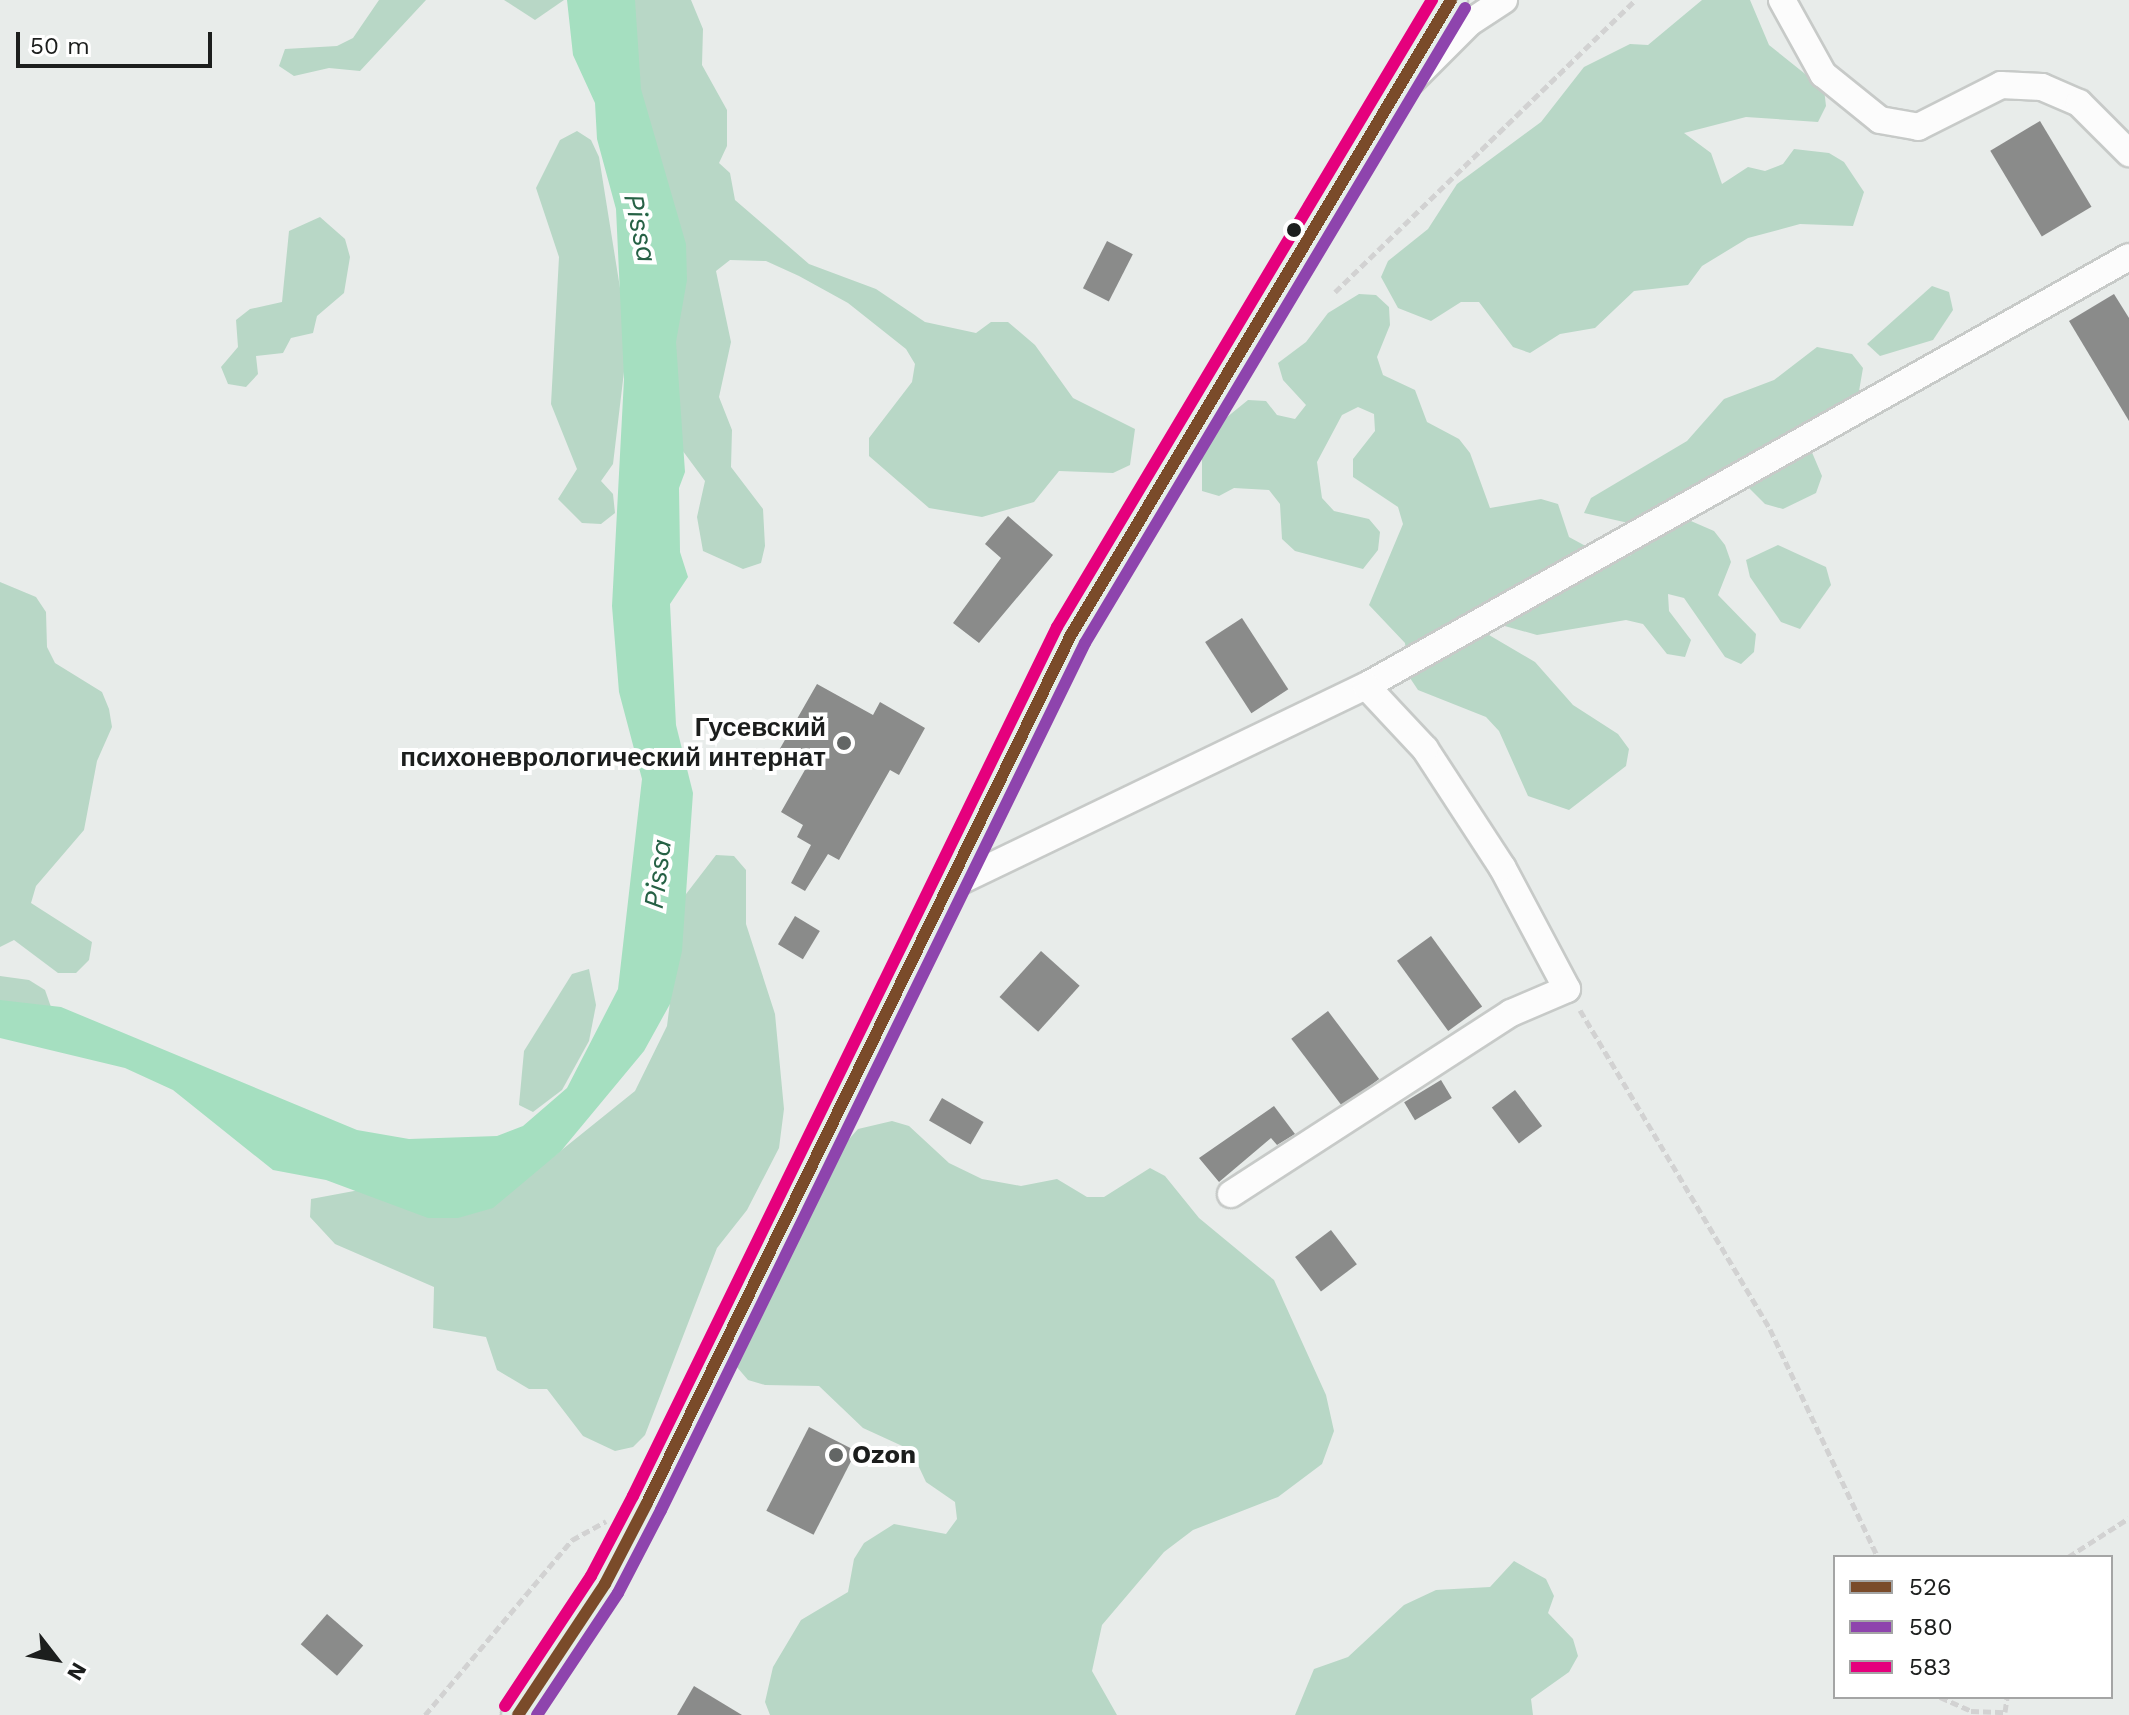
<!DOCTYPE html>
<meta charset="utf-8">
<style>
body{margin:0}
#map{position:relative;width:2129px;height:1715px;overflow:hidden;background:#e8ecea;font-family:"Work Sans",sans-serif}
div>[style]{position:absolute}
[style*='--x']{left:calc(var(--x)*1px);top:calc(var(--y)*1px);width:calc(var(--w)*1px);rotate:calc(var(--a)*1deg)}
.green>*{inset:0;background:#b8d7c6}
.water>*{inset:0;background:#a5dfc0}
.building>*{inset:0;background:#8a8b8a;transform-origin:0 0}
.path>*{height:5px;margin-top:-2.5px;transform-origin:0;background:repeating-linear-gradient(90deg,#d2d2d2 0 8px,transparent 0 12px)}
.roads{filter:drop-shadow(2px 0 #c7cac8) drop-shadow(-2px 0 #c7cac8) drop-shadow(0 2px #c7cac8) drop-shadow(0 -2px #c7cac8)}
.minor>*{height:26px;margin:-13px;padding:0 13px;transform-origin:13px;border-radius:13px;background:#fcfcfc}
.major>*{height:32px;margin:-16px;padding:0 16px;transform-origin:16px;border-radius:16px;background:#e5eee9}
.bus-1>*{height:12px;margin:-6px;padding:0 6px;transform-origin:6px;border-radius:6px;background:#7a4b2a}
.bus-2>*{height:12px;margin:-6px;padding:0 6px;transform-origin:6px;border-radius:6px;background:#8e44ad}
.bus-3>*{height:12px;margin:-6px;padding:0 6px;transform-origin:6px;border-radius:6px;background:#e5007d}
.dots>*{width:22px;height:22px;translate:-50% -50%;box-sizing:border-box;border:4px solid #fff;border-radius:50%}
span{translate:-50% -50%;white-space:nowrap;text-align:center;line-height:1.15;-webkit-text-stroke:8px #fff;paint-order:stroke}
.poi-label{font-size:26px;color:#1c1e1d;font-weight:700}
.right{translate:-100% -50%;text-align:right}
.left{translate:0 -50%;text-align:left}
.water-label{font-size:28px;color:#266145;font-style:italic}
.legend{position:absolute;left:1833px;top:1555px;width:280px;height:144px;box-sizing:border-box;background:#fff;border:2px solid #a4a5a5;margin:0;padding:10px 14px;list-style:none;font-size:24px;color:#1c1e1d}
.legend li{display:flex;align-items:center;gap:16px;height:40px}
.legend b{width:40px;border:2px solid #a4a5a5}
.north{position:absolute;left:16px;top:1619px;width:80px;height:80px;-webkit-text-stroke:6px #fff;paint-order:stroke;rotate:121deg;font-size:22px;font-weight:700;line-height:32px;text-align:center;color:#1c1e1d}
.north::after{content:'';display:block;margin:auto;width:28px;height:36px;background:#1c1e1d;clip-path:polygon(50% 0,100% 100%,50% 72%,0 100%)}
.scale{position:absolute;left:16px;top:32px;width:196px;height:36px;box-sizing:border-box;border:4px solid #1c1e1d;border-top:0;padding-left:10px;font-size:24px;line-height:28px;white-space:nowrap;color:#1c1e1d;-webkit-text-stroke:6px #fff;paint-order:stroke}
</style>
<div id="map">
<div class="green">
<div style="clip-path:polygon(379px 0,426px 0,360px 71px,329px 68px,294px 76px,279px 66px,285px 49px,337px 46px,353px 38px)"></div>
<div style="clip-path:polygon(504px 0,564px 0,535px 20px)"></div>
<div style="clip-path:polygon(624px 0,691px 0,703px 29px,702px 65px,727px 110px,727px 146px,719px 163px,730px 173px,735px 200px,809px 264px,876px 289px,925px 322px,976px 333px,991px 322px,1008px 322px,1035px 345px,1073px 398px,1135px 429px,1130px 465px,1113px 473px,1059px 471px,1034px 502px,982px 517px,929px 508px,869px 456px,869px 438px,912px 382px,915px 364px,906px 349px,848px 303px,799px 276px,766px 261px,730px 260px,716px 271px,731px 342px,719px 397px,732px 430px,731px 467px,763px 509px,765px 546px,761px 563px,743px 569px,703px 551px,697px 517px,705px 481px,674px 439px,645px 129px)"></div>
<div style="clip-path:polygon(1702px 0,1750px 0,1769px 45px,1824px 89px,1826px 106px,1818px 122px,1746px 117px,1684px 133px,1711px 153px,1722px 184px,1748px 167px,1765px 171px,1783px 164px,1794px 149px,1829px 153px,1844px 162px,1864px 192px,1853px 226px,1800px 224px,1748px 238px,1702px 266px,1688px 285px,1634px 291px,1595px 328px,1560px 334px,1530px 353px,1513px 347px,1479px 302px,1461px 302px,1431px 321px,1398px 308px,1381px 277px,1388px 261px,1428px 229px,1457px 184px,1541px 122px,1584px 67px,1630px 44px,1648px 45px)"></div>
<div style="clip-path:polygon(577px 131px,591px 140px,599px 157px,628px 338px,613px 464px,601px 481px,613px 494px,615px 513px,601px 524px,582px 523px,558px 499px,577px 469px,551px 404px,559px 257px,536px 188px,560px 140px)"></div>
<div style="clip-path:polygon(320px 217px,345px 239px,350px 257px,344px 293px,317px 316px,313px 333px,291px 338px,283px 353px,256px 356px,258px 374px,246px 387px,228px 384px,221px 367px,238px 347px,236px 320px,250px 309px,282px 302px,289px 231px)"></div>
<div style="clip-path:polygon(1932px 286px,1949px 292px,1953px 310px,1933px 340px,1880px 356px,1867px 344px)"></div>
<div style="clip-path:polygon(1359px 294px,1376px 295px,1389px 307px,1390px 325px,1377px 357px,1383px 375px,1415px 390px,1427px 422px,1459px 439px,1470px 453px,1490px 508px,1541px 499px,1558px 504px,1569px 537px,1615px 562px,1631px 555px,1649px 526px,1684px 518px,1714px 531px,1725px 545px,1731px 562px,1718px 595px,1756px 634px,1754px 652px,1741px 664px,1725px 657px,1684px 598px,1668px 594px,1669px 611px,1691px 640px,1685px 657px,1667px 654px,1643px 624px,1626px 620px,1537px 635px,1487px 621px,1472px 625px,1535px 662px,1573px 705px,1618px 734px,1629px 749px,1626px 766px,1569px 810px,1528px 796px,1499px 731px,1486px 717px,1418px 690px,1408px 675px,1405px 643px,1369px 605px,1403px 524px,1398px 507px,1353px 477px,1353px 459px,1375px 431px,1374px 414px,1358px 407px,1342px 415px,1317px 462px,1322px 498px,1334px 511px,1369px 519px,1380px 532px,1378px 550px,1363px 569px,1295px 551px,1282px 539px,1280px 504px,1269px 490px,1234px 488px,1219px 496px,1202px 491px,1202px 451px,1221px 422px,1248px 400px,1266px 401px,1277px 415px,1295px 419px,1306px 405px,1283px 380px,1278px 363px,1306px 342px,1328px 313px)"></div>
<div style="clip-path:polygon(1817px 347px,1852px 354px,1863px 368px,1858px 397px,1808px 443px,1822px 476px,1816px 493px,1783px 509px,1765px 504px,1739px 478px,1633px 524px,1584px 513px,1591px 498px,1687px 441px,1724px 399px,1774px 380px)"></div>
<div style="clip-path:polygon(1778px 545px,1826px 567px,1831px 585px,1800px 629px,1781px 622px,1750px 577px,1746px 560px)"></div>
<div style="clip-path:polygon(0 582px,36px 597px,46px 612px,47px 647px,55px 663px,102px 692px,109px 709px,112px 727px,97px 761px,84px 830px,36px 886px,31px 903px,92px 942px,89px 960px,76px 973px,58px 973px,14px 940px,0 947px)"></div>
<div style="clip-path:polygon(716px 855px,734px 856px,746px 870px,746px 924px,775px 1014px,784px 1109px,779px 1148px,747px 1210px,717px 1248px,645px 1435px,633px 1447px,615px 1451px,583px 1436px,547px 1389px,529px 1389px,497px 1370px,486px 1337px,433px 1328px,434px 1287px,335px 1244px,310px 1217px,311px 1199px,381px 1186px,512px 1190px,635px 1091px,667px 1026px,683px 898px)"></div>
<div style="clip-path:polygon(589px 969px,596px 1005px,589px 1041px,562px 1090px,533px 1112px,519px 1105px,524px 1051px,572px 974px)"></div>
<div style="clip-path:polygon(0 976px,29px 980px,45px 990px,51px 1007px,0 1007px)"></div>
<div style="clip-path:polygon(892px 1121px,909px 1126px,949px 1163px,982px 1179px,1021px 1186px,1057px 1179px,1087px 1197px,1104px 1197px,1150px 1168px,1165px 1176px,1199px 1218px,1274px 1280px,1326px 1395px,1334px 1431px,1322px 1464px,1278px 1497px,1193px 1530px,1164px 1552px,1102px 1625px,1092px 1671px,1117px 1715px,770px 1715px,765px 1702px,773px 1667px,801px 1620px,848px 1592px,854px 1559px,864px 1543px,894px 1524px,946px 1534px,957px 1519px,955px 1502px,926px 1482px,911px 1450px,863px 1428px,819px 1386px,765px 1385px,748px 1380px,736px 1366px,738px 1348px,834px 1156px,858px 1129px)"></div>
<div style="clip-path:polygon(1514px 1561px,1546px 1579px,1554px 1596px,1548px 1613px,1573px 1639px,1578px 1656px,1569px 1672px,1531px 1699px,1533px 1715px,1295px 1715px,1314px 1669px,1348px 1657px,1404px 1605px,1436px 1590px,1490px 1587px)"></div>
</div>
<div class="water">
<div style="clip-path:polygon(567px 0,635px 0,641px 89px,686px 244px,687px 280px,676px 342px,685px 472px,679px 488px,680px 552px,688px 577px,670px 604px,676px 725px,693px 793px,682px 951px,670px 1004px,644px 1051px,561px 1151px,493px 1208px,458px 1218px,428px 1218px,326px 1180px,273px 1170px,173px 1090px,125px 1068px,0 1038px,0 1000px,61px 1007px,357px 1130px,409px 1139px,497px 1136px,523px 1126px,567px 1088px,618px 989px,642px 779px,619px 692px,612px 606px,624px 379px,616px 209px,597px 139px,595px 103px,573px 55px)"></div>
</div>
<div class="building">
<div style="left:2040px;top:121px;width:100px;height:58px;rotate:59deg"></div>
<div style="left:1107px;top:241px;width:29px;height:53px;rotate:27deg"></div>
<div style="clip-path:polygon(2114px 294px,2129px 318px,2129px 421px,2069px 321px)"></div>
<div style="clip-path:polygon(1008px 516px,1053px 555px,979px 643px,953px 623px,1001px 558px,985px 544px)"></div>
<div style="left:1242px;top:618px;width:85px;height:44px;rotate:57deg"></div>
<div style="clip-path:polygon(817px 684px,873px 715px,880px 702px,925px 728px,899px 775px,890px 770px,839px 860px,828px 854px,805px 891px,791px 883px,811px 845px,797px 837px,803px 825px,781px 812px,806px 768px,778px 752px)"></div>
<div style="left:795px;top:916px;width:29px;height:33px;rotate:31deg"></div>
<div style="left:1431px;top:936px;width:87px;height:42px;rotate:54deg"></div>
<div style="left:1041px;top:951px;width:52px;height:62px;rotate:42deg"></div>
<div style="left:1328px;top:1011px;width:85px;height:46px;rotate:53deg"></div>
<div style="left:1441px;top:1080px;width:21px;height:43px;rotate:59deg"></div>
<div style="left:1515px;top:1090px;width:45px;height:29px;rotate:53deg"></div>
<div style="left:942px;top:1098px;width:48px;height:26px;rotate:30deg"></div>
<div style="clip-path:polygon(1274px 1106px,1295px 1134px,1277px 1145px,1271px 1138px,1219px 1182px,1199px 1158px)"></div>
<div style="left:1331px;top:1230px;width:43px;height:45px;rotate:53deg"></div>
<div style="left:809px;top:1427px;width:53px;height:94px;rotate:27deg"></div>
<div style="left:327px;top:1614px;width:48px;height:40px;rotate:41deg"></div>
<div style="clip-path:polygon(694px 1686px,742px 1715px,677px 1715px)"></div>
</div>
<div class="path">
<div style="--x:1335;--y:292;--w:419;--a:-44.2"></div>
<div style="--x:1580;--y:1010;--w:371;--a:59.2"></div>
<div style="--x:1770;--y:1329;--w:252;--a:64.7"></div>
<div style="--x:2068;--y:1557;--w:72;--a:-32.6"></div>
<div style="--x:1940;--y:1697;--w:34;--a:24"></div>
<div style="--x:1971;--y:1711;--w:34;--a:2"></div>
<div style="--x:2005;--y:1712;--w:15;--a:-82"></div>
<div style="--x:425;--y:1715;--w:229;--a:-50"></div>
<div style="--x:572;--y:1540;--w:39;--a:-29"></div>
</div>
<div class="roads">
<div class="minor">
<div style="--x:1782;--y:0;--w:85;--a:61"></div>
<div style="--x:1823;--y:74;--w:73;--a:38.9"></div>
<div style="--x:1880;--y:120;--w:39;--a:10"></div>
<div style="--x:1918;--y:127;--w:93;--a:-26.8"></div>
<div style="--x:2001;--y:85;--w:41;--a:2.8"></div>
<div style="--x:2042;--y:87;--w:40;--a:23.4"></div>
<div style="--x:2079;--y:103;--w:71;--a:45"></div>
<div style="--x:1412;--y:80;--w:81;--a:-45"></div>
<div style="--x:1469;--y:23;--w:42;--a:-33.3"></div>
<div style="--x:950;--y:886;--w:462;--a:-25.7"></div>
<div style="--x:1366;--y:686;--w:875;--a:-29.35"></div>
<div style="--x:1231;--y:1194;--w:333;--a:-32.9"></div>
<div style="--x:1511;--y:1013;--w:61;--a:-23.2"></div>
<div style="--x:1567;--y:989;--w:138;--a:-118"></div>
<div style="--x:1502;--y:867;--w:141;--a:-123.1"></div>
<div style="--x:1425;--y:749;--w:86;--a:-133.1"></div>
</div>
<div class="major">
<div style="--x:518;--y:1715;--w:157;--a:-56.4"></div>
<div style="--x:605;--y:1584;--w:91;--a:-62.6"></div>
<div style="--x:647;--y:1503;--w:966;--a:-63.97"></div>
<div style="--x:1071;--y:635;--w:740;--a:-59.1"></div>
</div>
</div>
<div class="bus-1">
<div style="--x:518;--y:1715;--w:157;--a:-56.4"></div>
<div style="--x:605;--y:1584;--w:91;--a:-62.6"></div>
<div style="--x:647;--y:1503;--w:966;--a:-63.97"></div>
<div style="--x:1071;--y:635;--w:740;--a:-59.1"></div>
</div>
<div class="bus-2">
<div style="--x:537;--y:1715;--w:146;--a:-56.4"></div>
<div style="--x:618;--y:1593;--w:93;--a:-62.6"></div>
<div style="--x:661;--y:1510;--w:965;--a:-63.94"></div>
<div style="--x:1085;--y:643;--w:740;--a:-59.1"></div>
</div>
<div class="bus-3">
<div style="--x:505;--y:1706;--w:156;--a:-56.5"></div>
<div style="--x:591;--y:1576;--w:90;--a:-62.3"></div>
<div style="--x:633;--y:1496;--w:967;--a:-63.99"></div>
<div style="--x:1057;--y:627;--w:731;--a:-59.12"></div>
</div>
<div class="dots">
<div style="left:1294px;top:230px;background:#1c1e1d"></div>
<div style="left:844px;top:743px;background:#636665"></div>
<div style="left:836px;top:1455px;background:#636665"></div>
</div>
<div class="poi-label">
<span class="right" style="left:826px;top:743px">Гусевский<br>психоневрологический интернат</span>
<span class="left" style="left:852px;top:1455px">Ozon</span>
</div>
<div class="water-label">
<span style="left:640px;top:228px;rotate:78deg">Pissa</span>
<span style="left:658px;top:874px;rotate:-83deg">Pissa</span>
</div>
<ul class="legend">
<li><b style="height:10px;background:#7a4b2a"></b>526</li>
<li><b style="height:10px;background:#8e44ad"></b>580</li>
<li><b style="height:10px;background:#e5007d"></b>583</li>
</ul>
<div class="north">N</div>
<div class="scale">50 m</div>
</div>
